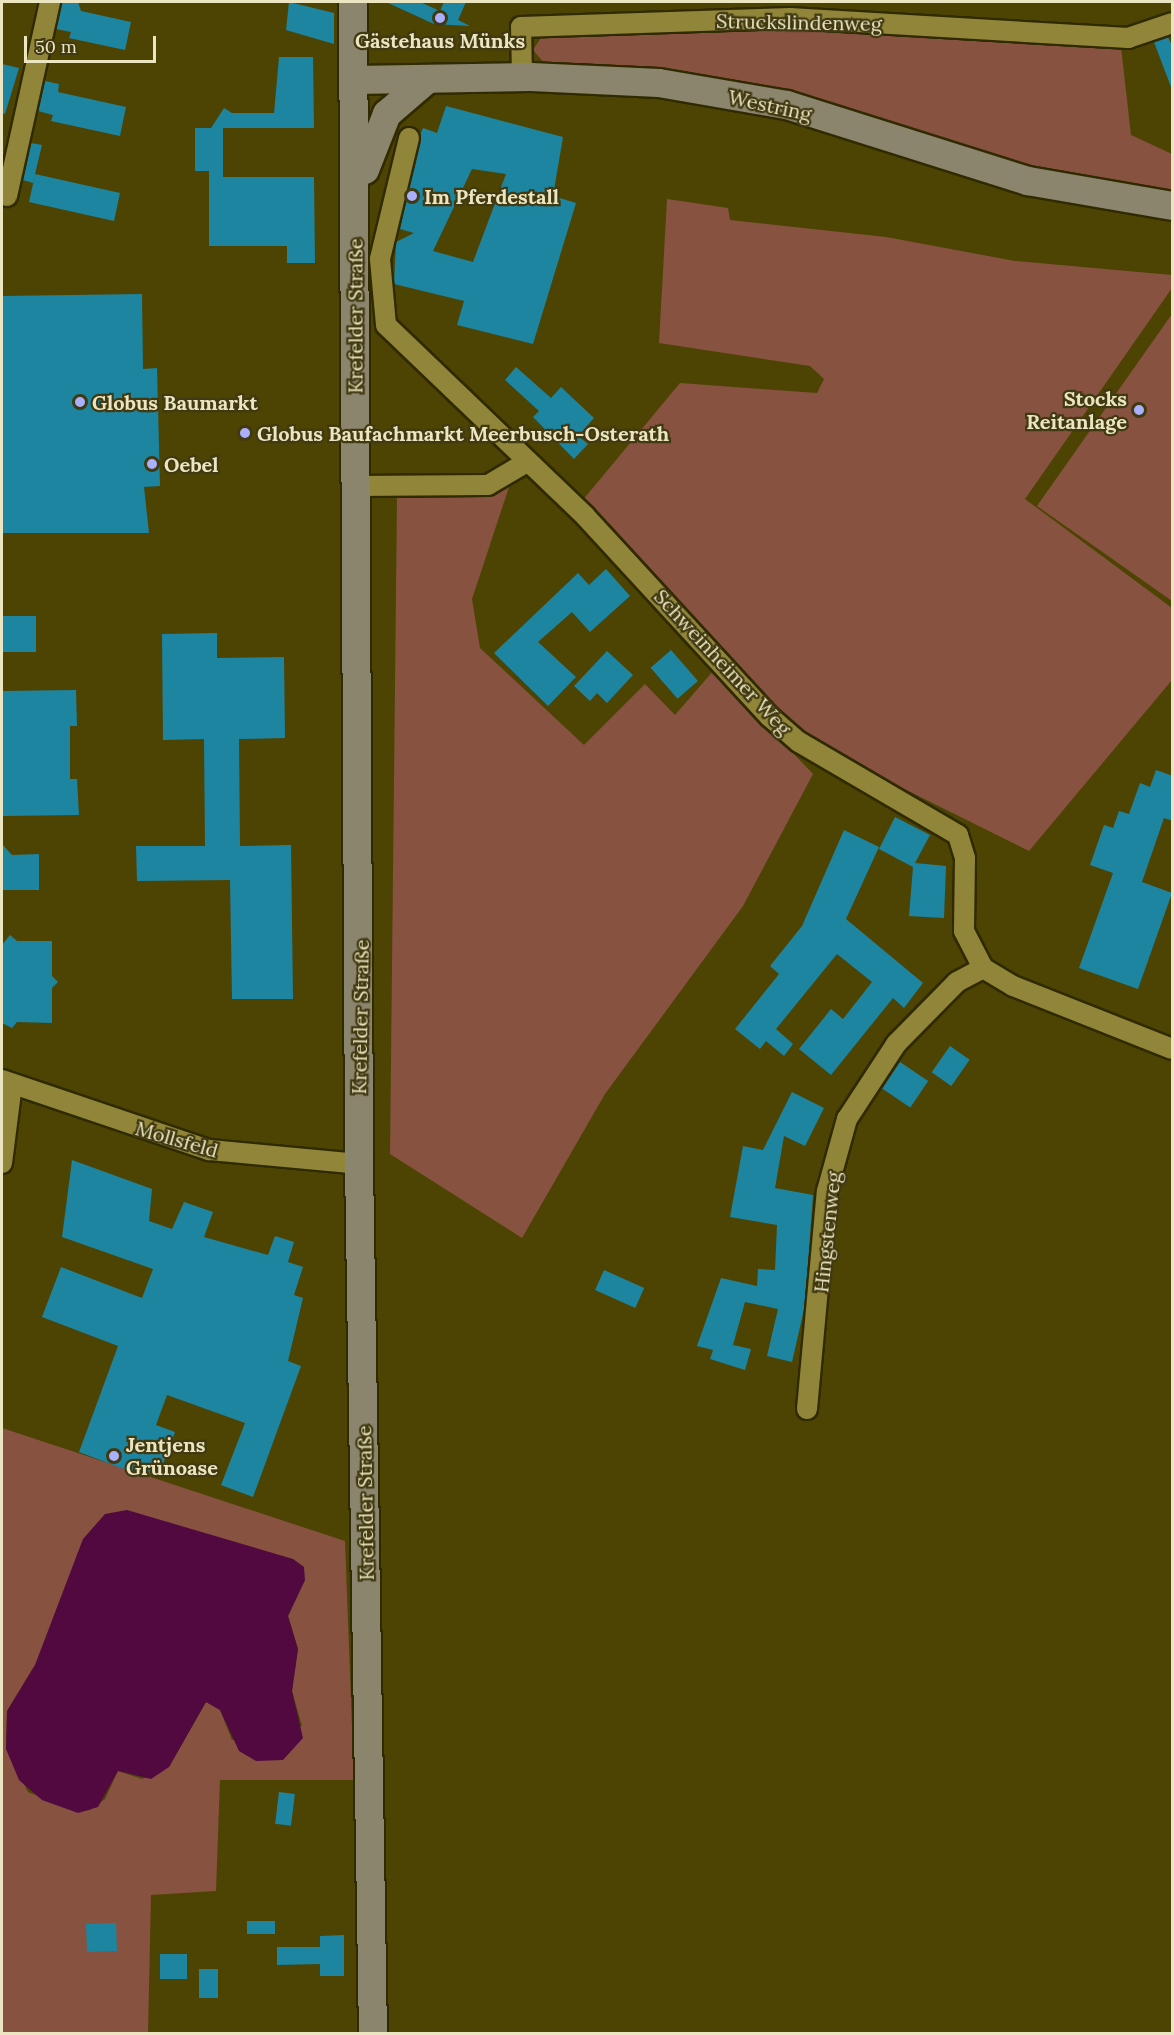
<!DOCTYPE html>
<meta charset="utf-8">
<style>
body{margin:0}
#map{position:relative;width:1174px;height:2035px;overflow:hidden;background:#4d4404;font-family:Lora,serif}
div>[style]{position:absolute}
[style*='--x']{left:calc(var(--x)*1px);top:calc(var(--y)*1px);width:calc(var(--w)*1px);rotate:calc(var(--a)*1deg)}
.green>*{inset:0;background:#875240}
.water>*{inset:0;background:#510940}
.building>*{inset:0;background:#1d85a0;transform-origin:0 0}
.roads{filter:drop-shadow(2px 0 #302a01) drop-shadow(-2px 0 #302a01) drop-shadow(0 2px #302a01) drop-shadow(0 -2px #302a01)}
.street>*{height:20px;margin:-10px;padding:0 10px;transform-origin:10px;border-radius:10px;background:#91853a}
.secondary>*{height:28px;margin:-14px;padding:0 14px;transform-origin:14px;border-radius:14px;background:#8c856e}
.dots>*{width:16px;height:16px;translate:-50% -50%;box-sizing:border-box;border:3px solid #403911;border-radius:50%}
span{translate:-50% -50%;white-space:nowrap;text-align:center;line-height:1.15;-webkit-text-stroke:4.5px #403911;paint-order:stroke}
.street-label{font-size:20px;color:#ebe6c1}
.poi-label{font-size:20px;color:#ebe6c1;font-weight:700}
.left{translate:0 -50%;text-align:left}
.right{translate:-100% -50%;text-align:right}
.frame{position:absolute;inset:0;border:3px solid #ebe6c1;pointer-events:none}
.scale{position:absolute;left:24px;top:36px;width:132px;height:27px;box-sizing:border-box;border:3px solid #ebe6c1;border-top:0;padding-left:8px;font-size:18px;line-height:21px;white-space:nowrap;color:#ebe6c1;-webkit-text-stroke:4px #403911;paint-order:stroke}
</style>
<div id="map">
<div class="green">
<div style="clip-path:polygon(759px 24px,1121px 47px,1131px 135px,1172px 154px,1172px 197px,546px 65px,533px 50px,544px 33px)"></div>
<div style="clip-path:polygon(667px 199px,728px 208px,730px 220px,886px 237px,1015px 261px,1172px 275px,1172px 288px,1025px 499px,1172px 608px,1172px 680px,1029px 851px,840px 757px,788px 720px,582px 501px,680px 383px,817px 393px,824px 379px,810px 366px,659px 343px)"></div>
<div style="clip-path:polygon(1172px 314px,1172px 601px,1037px 506px)"></div>
<div style="clip-path:polygon(509px 487px,472px 599px,480px 648px,584px 745px,645px 684px,675px 715px,714px 670px,813px 774px,743px 906px,605px 1094px,522px 1238px,390px 1154px,397px 498px)"></div>
<div style="clip-path:polygon(evenodd,2px 1428px,345px 1541px,354px 1780px,220px 1780px,216px 1891px,151px 1895px,148px 2033px,2px 2033px,2px 1428px,77px 1553px,305px 1580px,288px 1616px,298px 1649px,292px 1691px,302px 1726px,232px 1740px,220px 1710px,206px 1702px,169px 1767px,142px 1779px,118px 1771px,105px 1799px,90px 1810px,79px 1812px,28px 1792px,6px 1749px,7px 1711px,35px 1665px,74px 1574px,77px 1553px)"></div>
</div>
<div class="water">
<div style="clip-path:polygon(127px 1510px,293px 1559px,304px 1567px,305px 1580px,288px 1616px,298px 1649px,292px 1691px,303px 1738px,283px 1760px,256px 1761px,239px 1751px,220px 1710px,206px 1702px,169px 1767px,151px 1779px,118px 1771px,98px 1807px,78px 1813px,42px 1800px,19px 1780px,6px 1749px,7px 1711px,35px 1665px,83px 1539px,105px 1514px)"></div>
</div>
<div class="building">
<div style="clip-path:polygon(62px 2px,78px 2px,81px 11px,131px 22px,125px 50px,69px 38px,71px 32px,56px 29px)"></div>
<div style="clip-path:polygon(289px 2px,334px 13px,334px 44px,286px 30px)"></div>
<div style="clip-path:polygon(386px 2px,420px 2px,440px 11px,444px 2px,466px 2px,458px 20px,470px 26px,434px 24px)"></div>
<div style="clip-path:polygon(1168px 37px,1173px 48px,1171px 87px,1154px 42px)"></div>
<div style="clip-path:polygon(279px 57px,313px 57px,314px 128px,223px 128px,223px 177px,314px 177px,315px 263px,287px 263px,287px 246px,209px 246px,209px 171px,195px 171px,195px 128px,211px 128px,224px 108px,232px 113px,274px 113px)"></div>
<div style="clip-path:polygon(2px 64px,19px 68px,5px 114px,2px 113px)"></div>
<div style="clip-path:polygon(45px 81px,59px 84px,58px 92px,126px 107px,120px 136px,51px 121px,53px 115px,38px 111px)"></div>
<div style="clip-path:polygon(evenodd,446px 106px,563px 137px,553px 196px,576px 203px,533px 344px,457px 325px,464px 301px,394px 284px,396px 242px,414px 233px,400px 229px,420px 135px,423px 128px,437px 133px,446px 106px,472px 169px,506px 174px,473px 262px,433px 251px,472px 169px)"></div>
<div style="clip-path:polygon(31px 143px,42px 145px,35px 174px,120px 193px,114px 221px,29px 202px,35px 175px,33px 183px,23px 180px)"></div>
<div style="clip-path:polygon(142px 294px,143px 369px,157px 368px,160px 486px,144px 487px,149px 533px,2px 533px,2px 296px)"></div>
<div style="clip-path:polygon(516px 367px,551px 398px,561px 387px,594px 418px,578px 436px,588px 444px,574px 459px,533px 417px,539px 411px,505px 380px)"></div>
<div style="clip-path:polygon(606px 569px,630px 596px,590px 632px,572px 612px,538px 642px,576px 677px,548px 706px,494px 653px,578px 573px,589px 585px)"></div>
<div style="left:2px;top:616px;width:34px;height:36px"></div>
<div style="clip-path:polygon(217px 633px,217px 658px,284px 657px,285px 738px,239px 739px,240px 846px,291px 845px,293px 999px,232px 999px,230px 880px,137px 881px,136px 846px,205px 846px,204px 739px,163px 740px,162px 634px)"></div>
<div style="left:671px;top:650px;width:41px;height:27px;rotate:49deg"></div>
<div style="clip-path:polygon(607px 651px,633px 675px,607px 703px,597px 693px,590px 701px,574px 686px)"></div>
<div style="clip-path:polygon(76px 690px,77px 726px,70px 726px,70px 779px,77px 779px,79px 815px,2px 816px,2px 691px)"></div>
<div style="clip-path:polygon(1156px 770px,1173px 776px,1173px 821px,1164px 818px,1142px 882px,1172px 893px,1138px 989px,1079px 968px,1113px 873px,1090px 865px,1104px 825px,1113px 828px,1119px 811px,1129px 814px,1140px 783px,1150px 787px)"></div>
<div style="clip-path:polygon(895px 817px,930px 835px,915px 863px,946px 866px,944px 918px,909px 916px,913px 867px,879px 849px)"></div>
<div style="clip-path:polygon(844px 830px,879px 847px,846px 919px,923px 983px,904px 1008px,893px 998px,831px 1075px,799px 1049px,831px 1009px,843px 1019px,872px 982px,837px 954px,776px 1029px,793px 1044px,784px 1056px,766px 1041px,760px 1049px,735px 1029px,779px 974px,770px 966px,802px 926px)"></div>
<div style="clip-path:polygon(2px 844px,12px 855px,39px 854px,39px 890px,2px 890px)"></div>
<div style="clip-path:polygon(10px 935px,17px 941px,52px 941px,52px 976px,58px 982px,52px 988px,52px 1023px,17px 1022px,12px 1028px,2px 1023px,2px 945px)"></div>
<div style="left:950px;top:1046px;width:24px;height:32px;rotate:35deg"></div>
<div style="left:900px;top:1062px;width:34px;height:32px;rotate:34deg"></div>
<div style="clip-path:polygon(792px 1092px,824px 1108px,805px 1146px,784px 1136px,775px 1188px,813px 1195px,805px 1305px,792px 1362px,767px 1356px,778px 1309px,745px 1302px,733px 1345px,751px 1349px,745px 1370px,710px 1359px,713px 1350px,697px 1346px,721px 1278px,757px 1286px,758px 1269px,775px 1270px,777px 1225px,730px 1217px,743px 1146px,763px 1150px)"></div>
<div style="clip-path:polygon(72px 1160px,152px 1189px,149px 1221px,172px 1229px,184px 1202px,213px 1212px,204px 1237px,268px 1255px,275px 1236px,294px 1242px,288px 1262px,303px 1267px,294px 1295px,303px 1298px,288px 1361px,301px 1366px,253px 1497px,221px 1485px,245px 1423px,167px 1395px,156px 1425px,175px 1432px,159px 1475px,132px 1472px,79px 1452px,118px 1346px,42px 1317px,61px 1267px,142px 1298px,153px 1269px,62px 1237px)"></div>
<div style="left:604px;top:1270px;width:44px;height:22px;rotate:24deg"></div>
<div style="left:279px;top:1792px;width:16px;height:32px;rotate:7deg"></div>
<div style="left:247px;top:1921px;width:28px;height:13px"></div>
<div style="left:116px;top:1923px;width:28px;height:30px;rotate:88deg"></div>
<div style="clip-path:polygon(344px 1935px,344px 1976px,320px 1976px,320px 1964px,277px 1965px,277px 1947px,320px 1947px,320px 1936px)"></div>
<div style="left:187px;top:1954px;width:25px;height:27px;rotate:90deg"></div>
<div style="left:199px;top:1969px;width:19px;height:29px"></div>
</div>
<div class="roads">
<div class="street">
<div style="--x:522;--y:77;--w:50;--a:-91.1"></div>
<div style="--x:521;--y:27;--w:269;--a:-1.9"></div>
<div style="--x:790;--y:18;--w:339;--a:3.4"></div>
<div style="--x:1128;--y:38;--w:46;--a:-18.8"></div>
<div style="--x:409;--y:138;--w:124;--a:103.5"></div>
<div style="--x:380;--y:259;--w:66;--a:84.8"></div>
<div style="--x:386;--y:325;--w:276;--a:43.8"></div>
<div style="--x:585;--y:516;--w:273;--a:47.4"></div>
<div style="--x:770;--y:717;--w:38;--a:41"></div>
<div style="--x:799;--y:742;--w:184;--a:30.3"></div>
<div style="--x:958;--y:835;--w:24;--a:73"></div>
<div style="--x:965;--y:858;--w:73;--a:90.8"></div>
<div style="--x:964;--y:931;--w:42;--a:62.8"></div>
<div style="--x:983;--y:968;--w:35;--a:31"></div>
<div style="--x:1013;--y:986;--w:171;--a:21.6"></div>
<div style="--x:7;--y:196;--w:199;--a:-77.5"></div>
<div style="--x:356;--y:486;--w:132;--a:-0.4"></div>
<div style="--x:488;--y:485;--w:45;--a:-30.5"></div>
<div style="--x:2;--y:1080;--w:219;--a:18.7"></div>
<div style="--x:209;--y:1150;--w:151;--a:5.3"></div>
<div style="--x:2;--y:1163;--w:80;--a:-82.8"></div>
<div style="--x:807;--y:1409;--w:219;--a:-84.8"></div>
<div style="--x:827;--y:1191;--w:75;--a:-74.5"></div>
<div style="--x:847;--y:1119;--w:90;--a:-56.8"></div>
<div style="--x:896;--y:1044;--w:87;--a:-45.5"></div>
<div style="--x:957;--y:982;--w:30;--a:-28"></div>
</div>
<div class="secondary">
<div style="--x:353;--y:2;--w:1162;--a:89.7"></div>
<div style="--x:359;--y:1164;--w:870;--a:89.08"></div>
<div style="--x:355;--y:80;--w:176;--a:-1"></div>
<div style="--x:531;--y:77;--w:128;--a:2.7"></div>
<div style="--x:659;--y:83;--w:130;--a:9.8"></div>
<div style="--x:787;--y:105;--w:253;--a:17.5"></div>
<div style="--x:1028;--y:181;--w:146;--a:9.8"></div>
<div style="--x:365;--y:170;--w:60;--a:-68.6"></div>
<div style="--x:387;--y:114;--w:54;--a:-40.5"></div>
</div>
</div>
<div class="dots">
<div style="left:440px;top:18px;background:#aab0fc"></div>
<div style="left:412px;top:196px;background:#aab0fc"></div>
<div style="left:80px;top:402px;background:#aab0fc"></div>
<div style="left:1139px;top:410px;background:#aab0fc"></div>
<div style="left:245px;top:433px;background:#aab0fc"></div>
<div style="left:152px;top:464px;background:#aab0fc"></div>
<div style="left:114px;top:1456px;background:#aab0fc"></div>
</div>
<div class="street-label">
<span style="left:799px;top:22px;rotate:1deg">Struckslindenweg</span>
<span style="left:770px;top:105px;rotate:12deg">Westring</span>
<span style="left:355px;top:316px;rotate:-90deg">Krefelder Straße</span>
<span style="left:723px;top:662px;rotate:47deg">Schweinheimer Weg</span>
<span style="left:360px;top:1017px;rotate:-89deg">Krefelder Straße</span>
<span style="left:177px;top:1139px;rotate:16deg">Mollsfeld</span>
<span style="left:827px;top:1232px;rotate:-84deg">Hingstenweg</span>
<span style="left:365px;top:1503px;rotate:-91deg">Krefelder Straße</span>
</div>
<div class="poi-label">
<span style="left:440px;top:40px">Gästehaus Münks</span>
<span class="left" style="left:424px;top:196px">Im Pferdestall</span>
<span class="right" style="left:1127px;top:410px">Stocks<br>Reitanlage</span>
<span class="left" style="left:92px;top:402px">Globus Baumarkt</span>
<span class="left" style="left:257px;top:433px">Globus Baufachmarkt Meerbusch-Osterath</span>
<span class="left" style="left:164px;top:464px">Oebel</span>
<span class="left" style="left:126px;top:1456px">Jentjens<br>Grünoase</span>
</div>
<div class="frame"></div>
<div class="scale">50 m</div>
</div>
